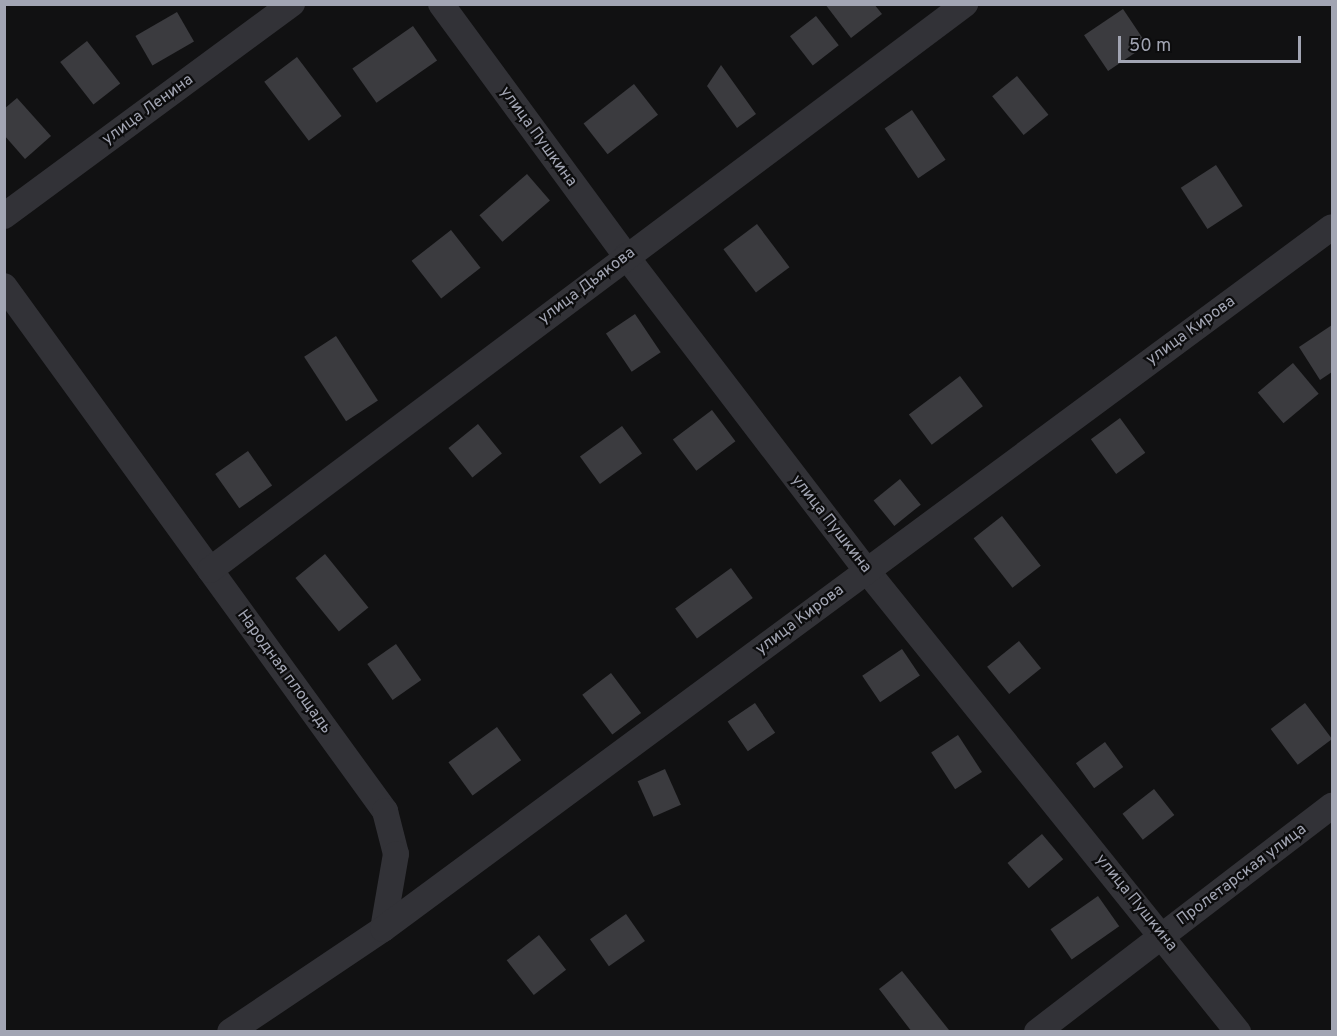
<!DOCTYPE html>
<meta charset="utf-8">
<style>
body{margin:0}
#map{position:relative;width:1337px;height:1036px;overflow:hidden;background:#111112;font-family:Overpass,sans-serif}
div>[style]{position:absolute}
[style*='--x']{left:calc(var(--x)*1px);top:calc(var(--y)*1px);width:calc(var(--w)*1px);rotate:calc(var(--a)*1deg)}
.building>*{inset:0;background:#3b3b3f;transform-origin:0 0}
.minor>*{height:26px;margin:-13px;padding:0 13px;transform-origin:13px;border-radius:13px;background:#323237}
span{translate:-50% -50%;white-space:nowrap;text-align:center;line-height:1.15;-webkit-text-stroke:4.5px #0c0c0d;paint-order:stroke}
.street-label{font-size:16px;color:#a2a5b3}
.frame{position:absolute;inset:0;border:6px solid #a2a5b3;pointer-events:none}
.scale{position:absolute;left:1118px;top:36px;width:183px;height:27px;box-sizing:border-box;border:3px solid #a2a5b3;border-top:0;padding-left:8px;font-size:18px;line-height:21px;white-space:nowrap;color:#a2a5b3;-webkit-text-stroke:4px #0c0c0d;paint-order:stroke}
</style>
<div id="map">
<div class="building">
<div style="clip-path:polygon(825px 4px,874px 4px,882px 14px,851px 38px)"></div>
<div style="left:1123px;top:9px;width:43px;height:47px;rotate:56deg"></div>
<div style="left:177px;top:12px;width:34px;height:48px;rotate:60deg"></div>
<div style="left:816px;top:16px;width:37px;height:33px;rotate:52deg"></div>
<div style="left:413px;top:26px;width:42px;height:74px;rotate:55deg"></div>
<div style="left:87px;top:41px;width:54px;height:34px;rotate:52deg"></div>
<div style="left:297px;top:57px;width:74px;height:41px;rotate:53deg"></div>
<div style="clip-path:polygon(721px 65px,756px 114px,737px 128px,707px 86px)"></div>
<div style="left:1017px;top:76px;width:50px;height:32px;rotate:51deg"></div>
<div style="left:634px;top:84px;width:39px;height:64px;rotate:52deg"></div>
<div style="clip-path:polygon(17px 98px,51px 136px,25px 159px,4px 135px,4px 109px)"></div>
<div style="left:912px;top:110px;width:60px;height:33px;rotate:56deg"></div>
<div style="left:1216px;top:165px;width:49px;height:42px;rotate:57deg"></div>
<div style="left:527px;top:174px;width:35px;height:63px;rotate:49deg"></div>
<div style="left:757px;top:224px;width:54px;height:42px;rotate:53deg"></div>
<div style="left:451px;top:230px;width:48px;height:50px;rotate:52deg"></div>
<div style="left:635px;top:314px;width:46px;height:35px;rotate:56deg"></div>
<div style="clip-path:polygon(1332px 325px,1332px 372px,1320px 380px,1299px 347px)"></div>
<div style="left:336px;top:336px;width:77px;height:38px;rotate:57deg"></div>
<div style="left:1293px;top:363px;width:40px;height:46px;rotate:50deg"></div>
<div style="left:960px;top:376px;width:38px;height:64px;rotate:53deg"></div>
<div style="left:712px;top:410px;width:39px;height:49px;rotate:53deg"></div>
<div style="left:1120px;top:418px;width:43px;height:36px;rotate:54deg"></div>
<div style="left:478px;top:424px;width:38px;height:38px;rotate:51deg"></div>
<div style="left:622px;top:426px;width:34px;height:52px;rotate:54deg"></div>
<div style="left:248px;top:451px;width:42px;height:40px;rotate:55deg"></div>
<div style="left:900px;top:479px;width:33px;height:34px;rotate:51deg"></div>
<div style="left:1002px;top:516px;width:63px;height:36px;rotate:52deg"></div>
<div style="left:325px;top:554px;width:69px;height:38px;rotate:51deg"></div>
<div style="left:731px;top:568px;width:37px;height:69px;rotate:54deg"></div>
<div style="left:1019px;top:641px;width:35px;height:41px;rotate:51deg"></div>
<div style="left:396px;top:644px;width:44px;height:35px;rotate:55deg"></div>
<div style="left:902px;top:649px;width:32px;height:48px;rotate:56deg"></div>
<div style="left:611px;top:673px;width:50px;height:36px;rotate:53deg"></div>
<div style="left:755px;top:703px;width:36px;height:33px;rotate:56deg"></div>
<div style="left:1305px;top:703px;width:45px;height:43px;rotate:53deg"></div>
<div style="left:497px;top:727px;width:41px;height:60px;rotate:54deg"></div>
<div style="left:958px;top:735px;width:44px;height:32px;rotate:57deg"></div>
<div style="left:1105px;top:742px;width:31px;height:36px;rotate:54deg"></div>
<div style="left:665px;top:769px;width:39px;height:30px;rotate:66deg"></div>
<div style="left:1154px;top:789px;width:33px;height:40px;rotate:52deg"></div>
<div style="left:1042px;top:834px;width:33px;height:45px;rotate:50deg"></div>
<div style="left:1098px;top:896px;width:37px;height:58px;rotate:55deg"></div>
<div style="left:626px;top:914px;width:33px;height:44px;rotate:55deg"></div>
<div style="left:539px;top:935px;width:44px;height:41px;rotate:52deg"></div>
<div style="clip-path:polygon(902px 971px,949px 1030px,947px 1032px,912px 1032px,879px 989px)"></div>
</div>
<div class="minor">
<div style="--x:441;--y:4;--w:313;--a:53.7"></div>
<div style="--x:626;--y:256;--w:397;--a:52.6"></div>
<div style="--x:867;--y:571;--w:592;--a:51.17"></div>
<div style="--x:4;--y:216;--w:358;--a:-36.4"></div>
<div style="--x:4;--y:286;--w:649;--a:54.03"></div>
<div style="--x:385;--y:811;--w:44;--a:75.7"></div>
<div style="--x:396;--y:854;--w:76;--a:99.8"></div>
<div style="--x:383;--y:929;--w:184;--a:146.1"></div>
<div style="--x:210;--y:570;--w:944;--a:-36.86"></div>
<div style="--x:383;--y:929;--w:1180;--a:-36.49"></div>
<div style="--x:1037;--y:1032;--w:372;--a:-37.5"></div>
</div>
<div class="street-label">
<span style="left:148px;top:110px;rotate:-36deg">улица Ленина</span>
<span style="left:538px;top:137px;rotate:54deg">улица Пушкина</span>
<span style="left:587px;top:286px;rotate:-37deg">улица Дьякова</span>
<span style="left:1191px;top:331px;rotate:-36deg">улица Кирова</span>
<span style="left:831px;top:524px;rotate:52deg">улица Пушкина</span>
<span style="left:800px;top:620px;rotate:-37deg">улица Кирова</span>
<span style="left:284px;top:672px;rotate:54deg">Народная площадь</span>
<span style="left:1242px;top:875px;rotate:-37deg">Пролетарская улица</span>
<span style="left:1136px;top:903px;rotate:51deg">улица Пушкина</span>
</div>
<div class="frame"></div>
<div class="scale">50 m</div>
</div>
